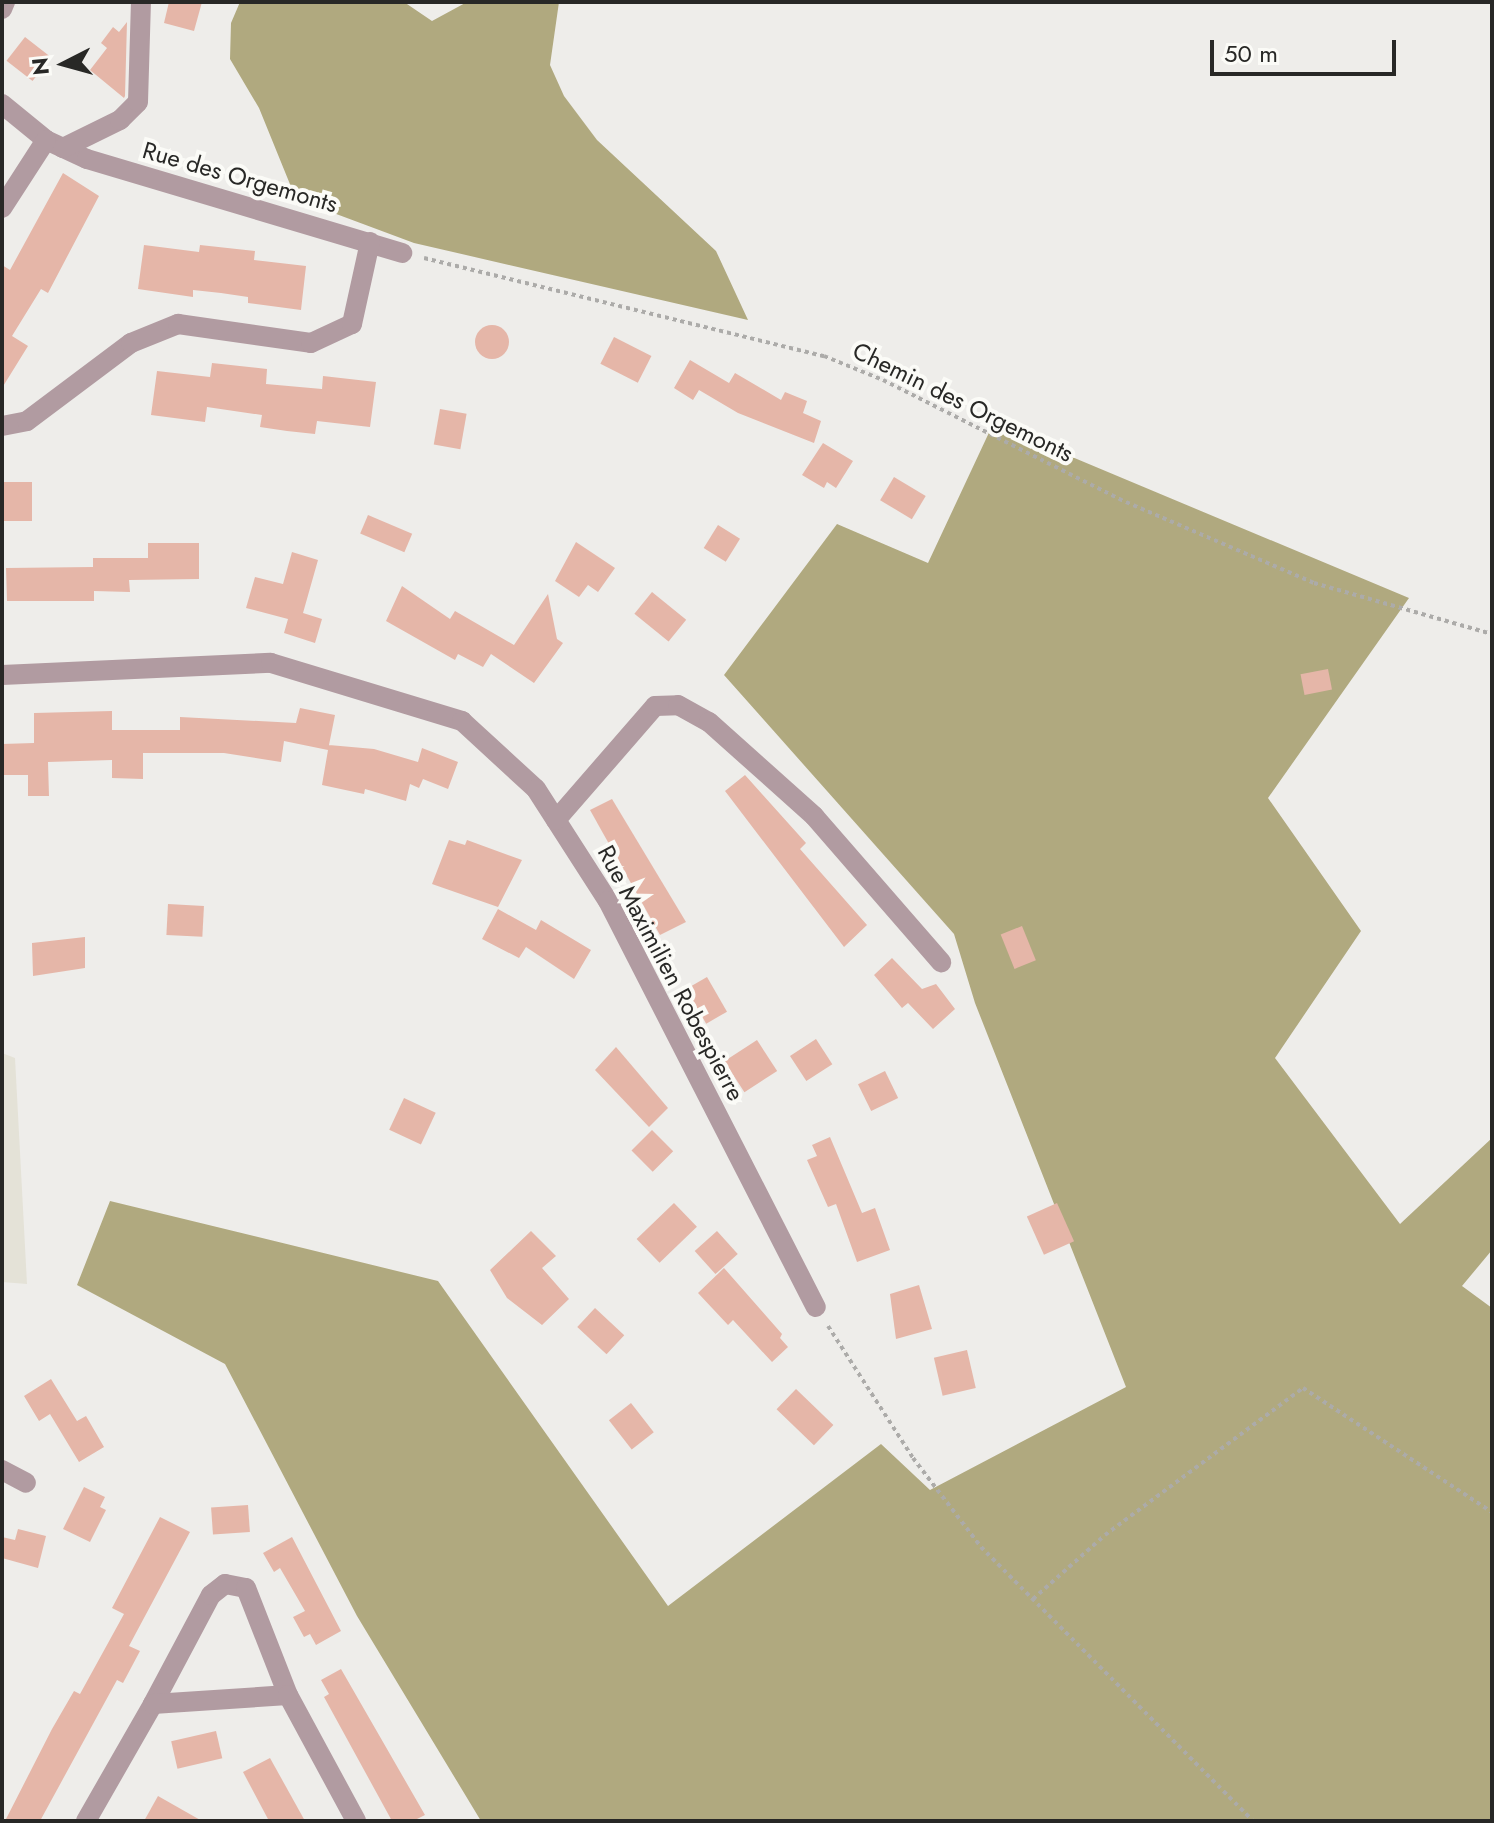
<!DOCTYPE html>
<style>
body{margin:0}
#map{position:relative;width:1494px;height:1823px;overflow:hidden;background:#eeedea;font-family:Jost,sans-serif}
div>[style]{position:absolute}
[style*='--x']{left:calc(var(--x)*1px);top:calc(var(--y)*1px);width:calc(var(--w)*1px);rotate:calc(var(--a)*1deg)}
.built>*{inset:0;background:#e4e2d7}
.forest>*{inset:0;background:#b0a97f}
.building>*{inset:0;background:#e5b6a8;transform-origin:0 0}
.round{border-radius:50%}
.path>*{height:4px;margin-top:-2px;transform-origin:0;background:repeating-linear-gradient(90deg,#acaba9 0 4px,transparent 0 8px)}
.street>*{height:20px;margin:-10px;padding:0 10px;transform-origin:10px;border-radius:10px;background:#b19ba1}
span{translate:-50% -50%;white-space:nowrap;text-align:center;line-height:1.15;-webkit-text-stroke:8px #fbfbf7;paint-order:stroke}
.street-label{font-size:24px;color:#282826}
.frame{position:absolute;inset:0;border:4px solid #282826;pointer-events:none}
.north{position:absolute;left:24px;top:24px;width:80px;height:80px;-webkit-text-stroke:6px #fbfbf7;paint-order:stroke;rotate:264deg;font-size:22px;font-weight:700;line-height:32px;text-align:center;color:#282826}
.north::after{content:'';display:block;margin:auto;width:28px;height:36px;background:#282826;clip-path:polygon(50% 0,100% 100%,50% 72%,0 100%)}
.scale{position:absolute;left:1210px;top:40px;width:186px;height:36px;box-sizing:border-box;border:4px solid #282826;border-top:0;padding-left:10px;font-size:24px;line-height:28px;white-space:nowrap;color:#282826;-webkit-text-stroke:6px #fbfbf7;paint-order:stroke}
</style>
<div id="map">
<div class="built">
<div style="clip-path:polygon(2px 1053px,15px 1058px,27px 1284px,2px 1282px)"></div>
</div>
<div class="forest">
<div style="clip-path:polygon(240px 2px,404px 2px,432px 21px,467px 2px,559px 2px,550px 65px,564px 96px,597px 140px,716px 251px,748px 320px,414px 243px,296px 199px,259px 108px,230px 59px,231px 23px)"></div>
<div style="clip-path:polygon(993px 424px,1409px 598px,1268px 798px,1361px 931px,1275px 1058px,1400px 1224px,1492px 1138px,1492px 1250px,1462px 1286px,1492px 1308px,1492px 1821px,481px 1821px,357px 1616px,225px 1364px,77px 1285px,110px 1201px,438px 1281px,668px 1606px,881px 1444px,930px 1490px,1126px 1387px,975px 1003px,954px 934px,724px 675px,837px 524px,928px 563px)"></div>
</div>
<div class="building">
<div style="clip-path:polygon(169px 2px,202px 2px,194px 31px,164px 23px)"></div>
<div style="clip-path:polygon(127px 22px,125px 96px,124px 98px,90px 70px,107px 48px,101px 43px,113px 27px,119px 32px)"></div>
<div style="left:25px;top:37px;width:33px;height:30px;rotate:38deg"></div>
<div style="clip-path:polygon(63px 173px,99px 196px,48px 293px,41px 289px,12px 336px,28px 346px,2px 388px,2px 265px,10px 270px)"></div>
<div style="clip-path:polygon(144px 245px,199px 252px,200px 245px,255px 251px,254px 260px,306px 266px,301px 310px,248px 303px,248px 297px,221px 293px,193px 290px,193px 297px,138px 289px)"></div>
<div class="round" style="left:475px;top:325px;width:34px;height:34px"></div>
<div style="left:614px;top:337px;width:42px;height:30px;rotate:27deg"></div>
<div style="clip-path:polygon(690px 360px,729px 383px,735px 373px,781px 400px,785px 392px,807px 401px,803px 413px,821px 421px,814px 443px,738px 413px,699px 390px,693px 400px,674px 388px)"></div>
<div style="clip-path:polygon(212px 363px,267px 369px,266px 384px,322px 389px,323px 376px,376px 382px,370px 427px,317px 421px,315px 434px,287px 431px,260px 427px,262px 415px,207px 407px,205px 422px,151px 415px,157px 371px,210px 377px)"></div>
<div style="left:440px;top:409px;width:27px;height:36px;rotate:10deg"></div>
<div style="clip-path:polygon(823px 443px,853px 461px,836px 488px,827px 482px,824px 488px,802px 475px)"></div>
<div style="left:894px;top:477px;width:37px;height:27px;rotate:31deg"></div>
<div style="left:2px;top:482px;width:30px;height:39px"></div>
<div style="left:368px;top:515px;width:48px;height:20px;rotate:23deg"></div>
<div style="left:718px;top:525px;width:26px;height:27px;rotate:32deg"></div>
<div style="clip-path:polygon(576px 542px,615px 568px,598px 592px,588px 585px,579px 597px,555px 581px)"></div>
<div style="clip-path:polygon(148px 543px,199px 543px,199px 579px,129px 580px,130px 592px,94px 591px,94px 601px,7px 601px,6px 568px,93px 567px,93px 558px,148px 558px)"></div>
<div style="clip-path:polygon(292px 552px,318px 560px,303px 613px,322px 619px,315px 643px,284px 633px,288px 619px,246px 608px,255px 577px,283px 584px)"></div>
<div style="clip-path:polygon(402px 586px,450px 619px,455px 611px,514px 645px,548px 594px,557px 639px,563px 643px,534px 683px,491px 654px,483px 667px,458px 654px,455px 660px,386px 621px)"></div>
<div style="left:652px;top:592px;width:44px;height:28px;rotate:39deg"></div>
<div style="left:1328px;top:669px;width:21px;height:28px;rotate:79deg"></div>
<div style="clip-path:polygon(300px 708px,335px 715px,328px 750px,329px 745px,374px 749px,418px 762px,422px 748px,458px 762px,448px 789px,423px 779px,419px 788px,410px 784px,406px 801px,365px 789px,364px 794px,322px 785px,328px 750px,284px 741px,281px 762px,224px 753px,143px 753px,143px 779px,112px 778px,112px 760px,48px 762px,49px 796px,28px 796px,28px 775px,2px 775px,2px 744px,34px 743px,34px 713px,112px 711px,112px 730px,180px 730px,180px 717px,296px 723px)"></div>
<div style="clip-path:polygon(745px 775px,806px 843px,800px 849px,867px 925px,844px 947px,725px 791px)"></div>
<div style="clip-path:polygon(612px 799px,686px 922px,660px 935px,590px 810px)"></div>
<div style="clip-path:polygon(449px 840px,465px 845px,467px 840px,522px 860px,498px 907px,432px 884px)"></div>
<div style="left:168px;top:904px;width:36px;height:31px;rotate:3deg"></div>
<div style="clip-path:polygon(498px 909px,536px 930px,541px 920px,591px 950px,574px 979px,526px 947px,519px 958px,482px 939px)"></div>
<div style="left:1022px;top:926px;width:37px;height:23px;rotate:68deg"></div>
<div style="clip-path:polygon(85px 937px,85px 968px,33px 976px,32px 943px)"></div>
<div style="clip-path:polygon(892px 958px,922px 989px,936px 984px,955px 1009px,933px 1029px,908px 1003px,902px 1008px,874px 975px)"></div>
<div style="left:707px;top:977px;width:40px;height:24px;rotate:60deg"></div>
<div style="left:816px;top:1039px;width:30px;height:31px;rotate:57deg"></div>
<div style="left:757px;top:1040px;width:37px;height:39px;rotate:57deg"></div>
<div style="clip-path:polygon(616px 1047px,668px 1108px,649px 1127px,595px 1070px)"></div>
<div style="left:885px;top:1071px;width:30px;height:30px;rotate:64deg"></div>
<div style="left:404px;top:1098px;width:35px;height:35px;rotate:25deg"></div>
<div style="left:652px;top:1130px;width:30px;height:29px;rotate:45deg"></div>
<div style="clip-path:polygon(830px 1137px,862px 1213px,875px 1208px,890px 1250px,857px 1262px,836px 1204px,828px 1207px,807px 1160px,817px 1156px,812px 1145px)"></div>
<div style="left:674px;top:1203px;width:33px;height:52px;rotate:46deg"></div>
<div style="left:1057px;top:1203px;width:42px;height:33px;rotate:66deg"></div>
<div style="clip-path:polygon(531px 1231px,556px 1256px,542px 1268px,569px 1299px,542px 1325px,507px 1298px,490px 1270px)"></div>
<div style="left:717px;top:1231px;width:31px;height:30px;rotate:48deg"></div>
<div style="clip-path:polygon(724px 1268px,782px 1334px,780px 1338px,788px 1347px,772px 1362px,733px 1320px,728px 1325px,698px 1293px)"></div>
<div style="clip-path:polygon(919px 1285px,932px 1329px,896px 1339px,890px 1294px)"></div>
<div style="left:595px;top:1308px;width:40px;height:26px;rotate:43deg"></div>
<div style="left:967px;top:1350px;width:39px;height:34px;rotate:77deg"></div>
<div style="clip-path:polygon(51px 1379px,77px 1421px,86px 1416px,104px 1447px,79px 1462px,50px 1414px,39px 1421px,24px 1396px)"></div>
<div style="left:796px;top:1389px;width:52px;height:28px;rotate:44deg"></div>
<div style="left:631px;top:1403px;width:37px;height:28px;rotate:52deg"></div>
<div style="clip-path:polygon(84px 1487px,105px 1497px,100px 1507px,106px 1510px,90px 1542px,63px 1529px)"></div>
<div style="left:248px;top:1505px;width:27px;height:37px;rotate:86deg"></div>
<div style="clip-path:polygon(160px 1517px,190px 1532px,129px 1646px,140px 1651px,123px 1683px,117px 1680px,40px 1821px,5px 1821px,52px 1729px,74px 1691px,80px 1694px,124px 1614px,112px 1608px)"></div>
<div style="clip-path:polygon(18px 1529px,46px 1536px,38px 1568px,2px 1558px,2px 1537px,15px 1540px)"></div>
<div style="clip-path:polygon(292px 1537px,341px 1631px,316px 1645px,310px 1634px,304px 1637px,293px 1617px,305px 1611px,280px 1568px,274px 1572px,263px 1553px)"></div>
<div style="clip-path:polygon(341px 1669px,425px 1815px,413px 1821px,392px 1821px,324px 1697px,329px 1694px,321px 1680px)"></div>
<div style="left:216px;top:1731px;width:28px;height:46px;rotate:77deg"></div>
<div style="clip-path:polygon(270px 1758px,305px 1821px,269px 1821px,243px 1772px)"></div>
<div style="clip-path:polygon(158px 1796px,202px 1821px,144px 1821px)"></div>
</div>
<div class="path">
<div style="--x:424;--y:258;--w:412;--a:13.8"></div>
<div style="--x:824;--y:356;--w:64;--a:22.1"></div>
<div style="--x:883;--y:380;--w:272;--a:26.7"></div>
<div style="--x:1126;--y:502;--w:205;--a:23.3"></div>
<div style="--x:1314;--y:583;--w:185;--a:16"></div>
<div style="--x:828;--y:1326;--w:157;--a:57.2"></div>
<div style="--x:913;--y:1458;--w:112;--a:52.6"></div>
<div style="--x:981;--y:1547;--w:386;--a:45.2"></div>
<div style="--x:1033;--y:1599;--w:96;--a:-41.6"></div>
<div style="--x:1105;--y:1535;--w:247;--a:-36.6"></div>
<div style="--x:1303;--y:1388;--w:226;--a:33.3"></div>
</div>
<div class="street">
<div style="--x:2;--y:9;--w:8;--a:-67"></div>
<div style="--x:2;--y:104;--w:57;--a:39.3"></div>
<div style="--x:46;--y:140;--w:45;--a:24.9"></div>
<div style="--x:87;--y:159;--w:329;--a:16.6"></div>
<div style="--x:63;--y:148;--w:64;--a:-26.2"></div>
<div style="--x:120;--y:120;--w:25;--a:-45"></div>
<div style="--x:138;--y:102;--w:100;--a:-88.3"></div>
<div style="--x:2;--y:208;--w:81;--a:-57.1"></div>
<div style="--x:2;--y:426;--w:25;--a:-11"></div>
<div style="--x:27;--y:421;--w:130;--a:-36.9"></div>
<div style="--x:131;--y:343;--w:51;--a:-22"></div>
<div style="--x:178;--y:324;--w:134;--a:8.1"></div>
<div style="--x:311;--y:343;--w:45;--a:-24.9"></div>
<div style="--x:352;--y:324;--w:84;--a:-77.6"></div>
<div style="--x:2;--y:675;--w:269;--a:-2.6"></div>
<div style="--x:271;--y:663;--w:200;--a:16.9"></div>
<div style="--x:462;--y:721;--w:100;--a:42.6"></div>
<div style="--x:536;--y:789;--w:133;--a:57.3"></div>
<div style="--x:608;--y:901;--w:456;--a:62.9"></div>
<div style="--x:556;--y:820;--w:151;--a:-49"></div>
<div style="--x:655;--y:706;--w:23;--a:-2"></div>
<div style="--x:678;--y:705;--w:35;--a:29"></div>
<div style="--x:709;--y:722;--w:141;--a:41.8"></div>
<div style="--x:814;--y:816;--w:194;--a:49"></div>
<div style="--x:2;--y:1470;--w:27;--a:28"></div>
<div style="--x:153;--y:1704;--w:123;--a:-62"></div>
<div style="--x:211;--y:1595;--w:18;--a:-38"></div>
<div style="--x:225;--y:1584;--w:21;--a:11"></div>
<div style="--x:246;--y:1588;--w:115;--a:68.6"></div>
<div style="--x:86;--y:1821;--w:135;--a:-60.2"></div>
<div style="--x:153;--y:1704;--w:135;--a:-3.8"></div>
<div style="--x:288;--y:1695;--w:143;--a:61.6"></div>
</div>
<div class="street-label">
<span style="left:240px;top:177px;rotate:16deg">Rue des Orgemonts</span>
<span style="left:963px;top:402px;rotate:26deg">Chemin des Orgemonts</span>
<span style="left:671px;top:973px;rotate:62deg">Rue Maximilien Robespierre</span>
</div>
<div class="frame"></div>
<div class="north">N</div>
<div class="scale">50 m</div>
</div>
